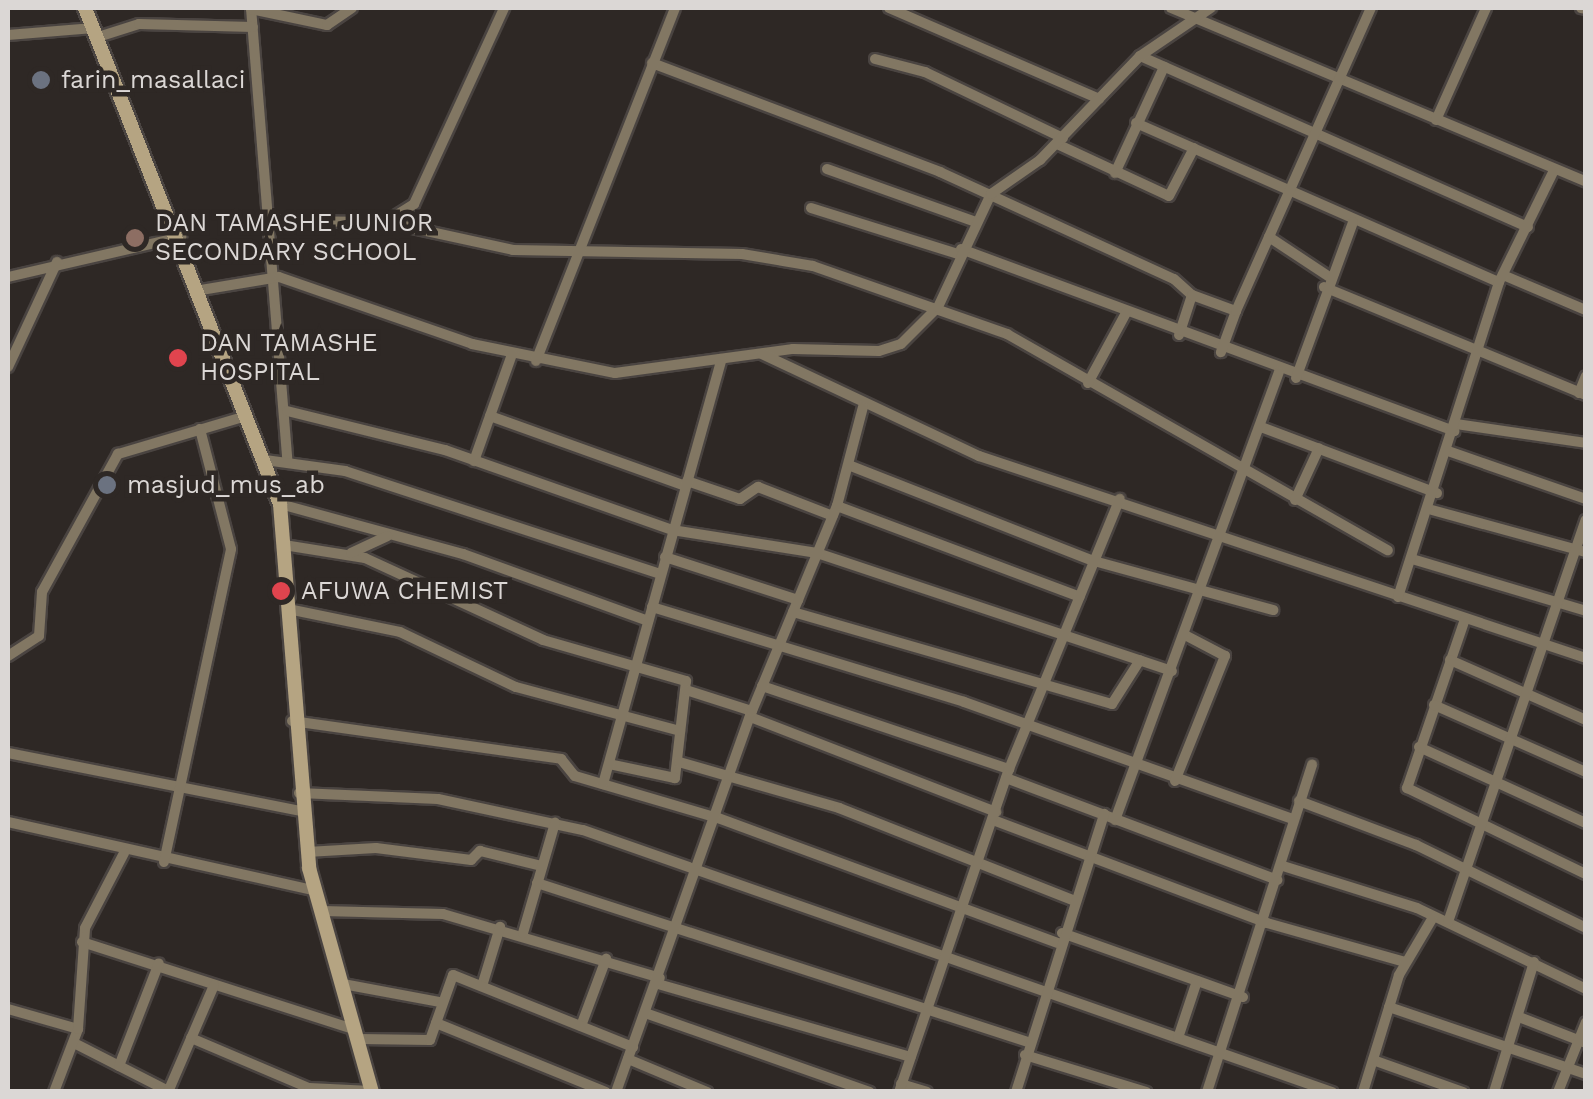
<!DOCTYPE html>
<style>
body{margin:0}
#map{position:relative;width:1593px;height:1099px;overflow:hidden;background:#2e2825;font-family:"Work Sans",sans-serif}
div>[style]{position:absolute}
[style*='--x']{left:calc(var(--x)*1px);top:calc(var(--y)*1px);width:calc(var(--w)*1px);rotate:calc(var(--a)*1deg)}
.roads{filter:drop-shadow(2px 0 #4a4441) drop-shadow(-2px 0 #4a4441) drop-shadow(0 2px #4a4441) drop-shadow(0 -2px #4a4441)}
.street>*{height:10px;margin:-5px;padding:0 5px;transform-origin:5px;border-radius:5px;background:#827763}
.secondary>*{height:14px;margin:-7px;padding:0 7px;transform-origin:7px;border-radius:7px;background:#b5a482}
.dots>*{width:28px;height:28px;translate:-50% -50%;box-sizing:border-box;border:5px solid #2e2825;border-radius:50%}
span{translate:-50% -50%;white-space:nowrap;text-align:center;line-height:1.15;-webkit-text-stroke:9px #2e2825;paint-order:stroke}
.poi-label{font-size:25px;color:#dbd7d5}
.left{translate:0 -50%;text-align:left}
.frame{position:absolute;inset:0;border:10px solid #dbd7d5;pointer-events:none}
</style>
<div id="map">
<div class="roads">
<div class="street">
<div style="--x:251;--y:8;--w:453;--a:85.4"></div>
<div style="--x:889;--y:8;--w:229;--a:23.4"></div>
<div style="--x:1171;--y:8;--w:450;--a:22.7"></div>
<div style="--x:1581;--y:8;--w:5;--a:11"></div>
<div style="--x:251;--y:9;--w:78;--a:11.9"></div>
<div style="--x:327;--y:25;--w:30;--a:-34"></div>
<div style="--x:8;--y:35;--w:86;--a:-4.7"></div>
<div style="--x:98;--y:37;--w:43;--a:-17.6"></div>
<div style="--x:139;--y:24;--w:114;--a:1.5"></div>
<div style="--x:1140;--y:56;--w:424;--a:23.8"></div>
<div style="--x:875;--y:59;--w:52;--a:14.6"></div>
<div style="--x:925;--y:72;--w:153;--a:25.6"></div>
<div style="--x:652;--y:63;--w:308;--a:20.7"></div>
<div style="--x:940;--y:172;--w:257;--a:24.6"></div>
<div style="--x:1174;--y:279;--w:24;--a:42"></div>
<div style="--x:1192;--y:295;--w:42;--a:108"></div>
<div style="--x:1436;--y:120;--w:123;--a:-65.9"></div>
<div style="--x:1136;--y:123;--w:396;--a:23.7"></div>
<div style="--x:1057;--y:144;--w:123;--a:24.9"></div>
<div style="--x:1169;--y:196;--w:54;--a:-62.5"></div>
<div style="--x:827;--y:169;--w:158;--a:19.6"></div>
<div style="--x:1115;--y:173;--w:117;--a:-65.2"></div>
<div style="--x:811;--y:208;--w:154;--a:17.4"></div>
<div style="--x:274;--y:221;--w:111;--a:0.5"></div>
<div style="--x:385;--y:222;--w:131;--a:12.3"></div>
<div style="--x:513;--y:250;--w:229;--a:1"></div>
<div style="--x:742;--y:254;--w:72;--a:9.6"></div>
<div style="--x:813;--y:266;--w:206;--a:19.3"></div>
<div style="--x:1007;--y:334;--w:438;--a:29.6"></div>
<div style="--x:387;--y:221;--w:32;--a:-32"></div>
<div style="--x:414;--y:204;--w:216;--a:-65.3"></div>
<div style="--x:1269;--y:237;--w:71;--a:33.5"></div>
<div style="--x:961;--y:249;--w:526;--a:20.26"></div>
<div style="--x:1503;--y:275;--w:90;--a:22.9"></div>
<div style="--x:8;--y:277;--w:178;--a:-13"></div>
<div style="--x:1324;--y:287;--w:283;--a:22.4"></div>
<div style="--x:201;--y:290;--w:79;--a:-9.5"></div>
<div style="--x:279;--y:277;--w:204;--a:19.1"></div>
<div style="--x:472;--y:344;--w:146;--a:11.5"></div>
<div style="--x:615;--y:373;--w:180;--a:-7.7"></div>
<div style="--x:793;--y:349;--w:86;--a:1.3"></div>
<div style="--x:879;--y:351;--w:23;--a:-18"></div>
<div style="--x:901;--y:344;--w:52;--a:-45"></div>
<div style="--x:938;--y:307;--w:125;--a:-64.9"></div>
<div style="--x:991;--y:194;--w:60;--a:-34.8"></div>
<div style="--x:1040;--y:160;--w:144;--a:-46.1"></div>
<div style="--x:1140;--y:56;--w:86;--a:-34.1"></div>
<div style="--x:1192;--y:295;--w:47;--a:20"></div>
<div style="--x:1236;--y:311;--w:44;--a:110.1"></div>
<div style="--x:1236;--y:311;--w:332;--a:-66"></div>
<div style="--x:762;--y:354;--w:240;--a:25.2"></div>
<div style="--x:979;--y:456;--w:640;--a:18.41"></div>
<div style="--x:536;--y:361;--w:379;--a:-68.5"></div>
<div style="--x:8;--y:367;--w:116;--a:-65"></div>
<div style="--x:1296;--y:378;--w:166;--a:-69.9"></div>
<div style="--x:1088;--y:383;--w:80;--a:-61.5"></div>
<div style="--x:1579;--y:393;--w:18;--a:-68"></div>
<div style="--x:287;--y:411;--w:163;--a:13.9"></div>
<div style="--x:445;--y:450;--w:241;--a:19.4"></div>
<div style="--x:672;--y:530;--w:147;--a:9"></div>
<div style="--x:817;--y:553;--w:374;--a:18.4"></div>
<div style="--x:490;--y:416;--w:207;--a:19.7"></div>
<div style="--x:1456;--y:424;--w:131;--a:8.3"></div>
<div style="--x:1261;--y:427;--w:188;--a:20.6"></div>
<div style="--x:1448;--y:451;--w:146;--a:19.2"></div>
<div style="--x:265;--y:460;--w:81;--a:7.8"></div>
<div style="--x:345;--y:471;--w:331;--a:18.1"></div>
<div style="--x:474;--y:461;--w:114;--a:-70.4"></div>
<div style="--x:851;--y:466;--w:261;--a:21.4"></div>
<div style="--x:1094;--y:561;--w:186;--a:15.3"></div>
<div style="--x:687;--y:481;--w:56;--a:18.8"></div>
<div style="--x:740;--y:499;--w:22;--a:-34"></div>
<div style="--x:758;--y:487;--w:80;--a:21.1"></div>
<div style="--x:1295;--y:500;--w:57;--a:-65.2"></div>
<div style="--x:280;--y:504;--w:190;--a:15.3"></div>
<div style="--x:463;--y:554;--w:197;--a:19.9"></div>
<div style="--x:837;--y:506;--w:259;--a:20.5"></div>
<div style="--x:1432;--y:510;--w:160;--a:15.3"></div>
<div style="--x:284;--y:545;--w:82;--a:9.1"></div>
<div style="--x:365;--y:558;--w:196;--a:24.7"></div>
<div style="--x:543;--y:640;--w:149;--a:16"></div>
<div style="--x:686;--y:681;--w:98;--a:96.5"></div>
<div style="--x:675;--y:778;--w:67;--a:-168"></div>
<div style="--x:351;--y:553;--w:40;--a:-25"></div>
<div style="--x:665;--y:557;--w:140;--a:17.9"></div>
<div style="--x:1412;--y:559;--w:182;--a:16.6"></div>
<div style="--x:1398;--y:597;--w:331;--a:-72.2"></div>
<div style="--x:1499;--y:282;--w:125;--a:-63.8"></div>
<div style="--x:652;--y:607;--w:326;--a:16.9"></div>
<div style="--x:964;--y:702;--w:349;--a:19.6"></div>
<div style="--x:288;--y:609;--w:114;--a:11.6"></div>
<div style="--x:400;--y:632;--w:128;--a:25.4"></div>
<div style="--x:516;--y:687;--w:170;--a:15"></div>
<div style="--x:793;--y:612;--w:332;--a:16.1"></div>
<div style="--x:1112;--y:704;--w:52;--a:-57.5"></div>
<div style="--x:1465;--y:619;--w:179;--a:108.9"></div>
<div style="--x:1407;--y:788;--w:199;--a:25.7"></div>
<div style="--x:8;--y:656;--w:37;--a:-33"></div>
<div style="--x:39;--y:636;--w:44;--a:-86.1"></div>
<div style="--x:42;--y:592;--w:158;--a:-61.2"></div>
<div style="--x:118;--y:454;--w:134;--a:-16.5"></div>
<div style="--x:1450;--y:660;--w:149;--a:23.8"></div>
<div style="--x:762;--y:686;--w:261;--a:18.6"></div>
<div style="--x:686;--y:690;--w:69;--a:17.7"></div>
<div style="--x:1434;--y:705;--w:166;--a:23.8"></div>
<div style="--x:750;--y:717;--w:264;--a:21.1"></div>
<div style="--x:292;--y:721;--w:272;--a:8"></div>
<div style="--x:561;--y:759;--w:22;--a:51"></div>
<div style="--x:575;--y:776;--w:149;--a:16.4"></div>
<div style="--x:718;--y:818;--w:362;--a:20.2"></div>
<div style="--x:1419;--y:747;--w:183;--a:24.5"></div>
<div style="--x:8;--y:753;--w:299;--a:11.2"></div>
<div style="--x:679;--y:762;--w:166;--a:16"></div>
<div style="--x:839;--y:808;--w:251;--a:21.5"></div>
<div style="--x:1006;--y:778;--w:290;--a:20.6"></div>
<div style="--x:1175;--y:781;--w:135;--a:-68.2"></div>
<div style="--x:1225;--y:656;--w:45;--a:-152.3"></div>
<div style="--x:603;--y:784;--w:441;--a:-74.4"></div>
<div style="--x:299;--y:793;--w:139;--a:2.5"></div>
<div style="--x:438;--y:799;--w:148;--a:12.1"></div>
<div style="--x:583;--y:830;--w:794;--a:19.28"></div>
<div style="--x:1299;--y:801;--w:125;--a:20.6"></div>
<div style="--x:1416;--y:845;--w:189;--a:26"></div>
<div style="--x:993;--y:820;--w:293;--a:20.6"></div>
<div style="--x:1267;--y:923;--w:143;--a:15.8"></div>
<div style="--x:1115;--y:820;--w:477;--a:-69.9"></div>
<div style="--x:8;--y:822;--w:316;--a:12.6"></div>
<div style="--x:307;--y:852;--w:69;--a:-3.3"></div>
<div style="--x:376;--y:848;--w:96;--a:7.2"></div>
<div style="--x:471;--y:860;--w:13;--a:-45"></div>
<div style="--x:480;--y:851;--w:64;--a:13.6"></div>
<div style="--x:164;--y:862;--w:320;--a:-77.9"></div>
<div style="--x:231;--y:549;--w:124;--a:-104.5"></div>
<div style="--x:1283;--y:866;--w:140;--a:17.4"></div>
<div style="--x:1417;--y:908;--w:187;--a:25.6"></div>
<div style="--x:537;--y:883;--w:516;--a:17.94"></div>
<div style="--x:322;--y:911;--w:121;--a:1.4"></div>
<div style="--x:443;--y:914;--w:226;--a:16.4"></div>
<div style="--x:1448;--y:922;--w:425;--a:-71.1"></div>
<div style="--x:523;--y:933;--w:115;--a:-73.8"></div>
<div style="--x:1062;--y:933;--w:192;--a:19.5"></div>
<div style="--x:82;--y:942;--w:288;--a:17.8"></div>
<div style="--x:343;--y:984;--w:99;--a:10.5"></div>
<div style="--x:658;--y:984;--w:263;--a:16.1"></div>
<div style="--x:482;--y:986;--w:62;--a:-73"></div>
<div style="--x:1389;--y:1007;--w:208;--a:18.8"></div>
<div style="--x:8;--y:1009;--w:73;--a:15.9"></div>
<div style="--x:648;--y:1014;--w:235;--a:19.4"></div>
<div style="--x:1519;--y:1017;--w:72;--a:21.2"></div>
<div style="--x:436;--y:1023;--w:183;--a:22.1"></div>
<div style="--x:581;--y:1026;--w:72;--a:-69.5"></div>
<div style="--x:191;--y:1038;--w:128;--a:23"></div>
<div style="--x:309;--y:1088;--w:62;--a:2.8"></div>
<div style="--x:1178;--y:1038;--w:60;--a:-71.6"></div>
<div style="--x:359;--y:1039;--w:71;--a:0.8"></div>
<div style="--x:430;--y:1040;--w:69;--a:-70.5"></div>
<div style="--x:453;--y:975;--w:194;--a:21.8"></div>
<div style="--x:74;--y:1043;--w:108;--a:27"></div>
<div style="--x:1025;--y:1055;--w:127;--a:17"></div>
<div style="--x:628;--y:1059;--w:86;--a:22.7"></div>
<div style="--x:1373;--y:1060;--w:96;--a:19.6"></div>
<div style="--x:119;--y:1066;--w:110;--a:-68.8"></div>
<div style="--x:901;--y:1084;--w:27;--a:17"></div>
<div style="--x:54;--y:1092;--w:67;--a:-69.1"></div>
<div style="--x:78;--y:1029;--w:101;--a:-86"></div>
<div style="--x:85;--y:928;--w:85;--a:-62.5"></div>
<div style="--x:168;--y:1092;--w:116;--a:-66.7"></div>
<div style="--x:616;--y:1092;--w:405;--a:-70.4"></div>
<div style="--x:752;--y:711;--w:222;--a:-67.5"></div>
<div style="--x:837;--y:506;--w:102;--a:-75.3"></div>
<div style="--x:899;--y:1092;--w:341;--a:-71.2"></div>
<div style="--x:1009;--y:769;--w:292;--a:-67.7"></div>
<div style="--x:1016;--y:1092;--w:292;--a:-72.4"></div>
<div style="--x:1207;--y:1092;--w:344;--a:-72.2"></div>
<div style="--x:1363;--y:1092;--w:122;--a:-72.9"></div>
<div style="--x:1399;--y:975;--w:65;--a:-59.5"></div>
<div style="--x:1494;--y:1092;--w:136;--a:-72.9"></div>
<div style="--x:1558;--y:1092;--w:75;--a:-68.2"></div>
</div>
<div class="secondary">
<div style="--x:85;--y:8;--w:533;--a:68.54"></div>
<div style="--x:280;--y:504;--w:365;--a:85.4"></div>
<div style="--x:309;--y:868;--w:233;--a:74.3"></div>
</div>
</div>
<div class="dots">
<div style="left:41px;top:80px;background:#6b7280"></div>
<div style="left:135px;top:238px;background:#8d6e63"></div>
<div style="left:178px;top:358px;background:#e0444e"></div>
<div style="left:107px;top:485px;background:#6b7280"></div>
<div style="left:281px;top:591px;background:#e0444e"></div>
</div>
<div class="poi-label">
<span class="left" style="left:61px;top:80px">farin_masallaci</span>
<span class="left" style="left:155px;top:238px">DAN TAMASHE JUNIOR<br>SECONDARY SCHOOL</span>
<span class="left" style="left:200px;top:358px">DAN TAMASHE<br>HOSPITAL</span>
<span class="left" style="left:127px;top:485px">masjud_mus_ab</span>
<span class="left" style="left:301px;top:591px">AFUWA CHEMIST</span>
</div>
<div class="frame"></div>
</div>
